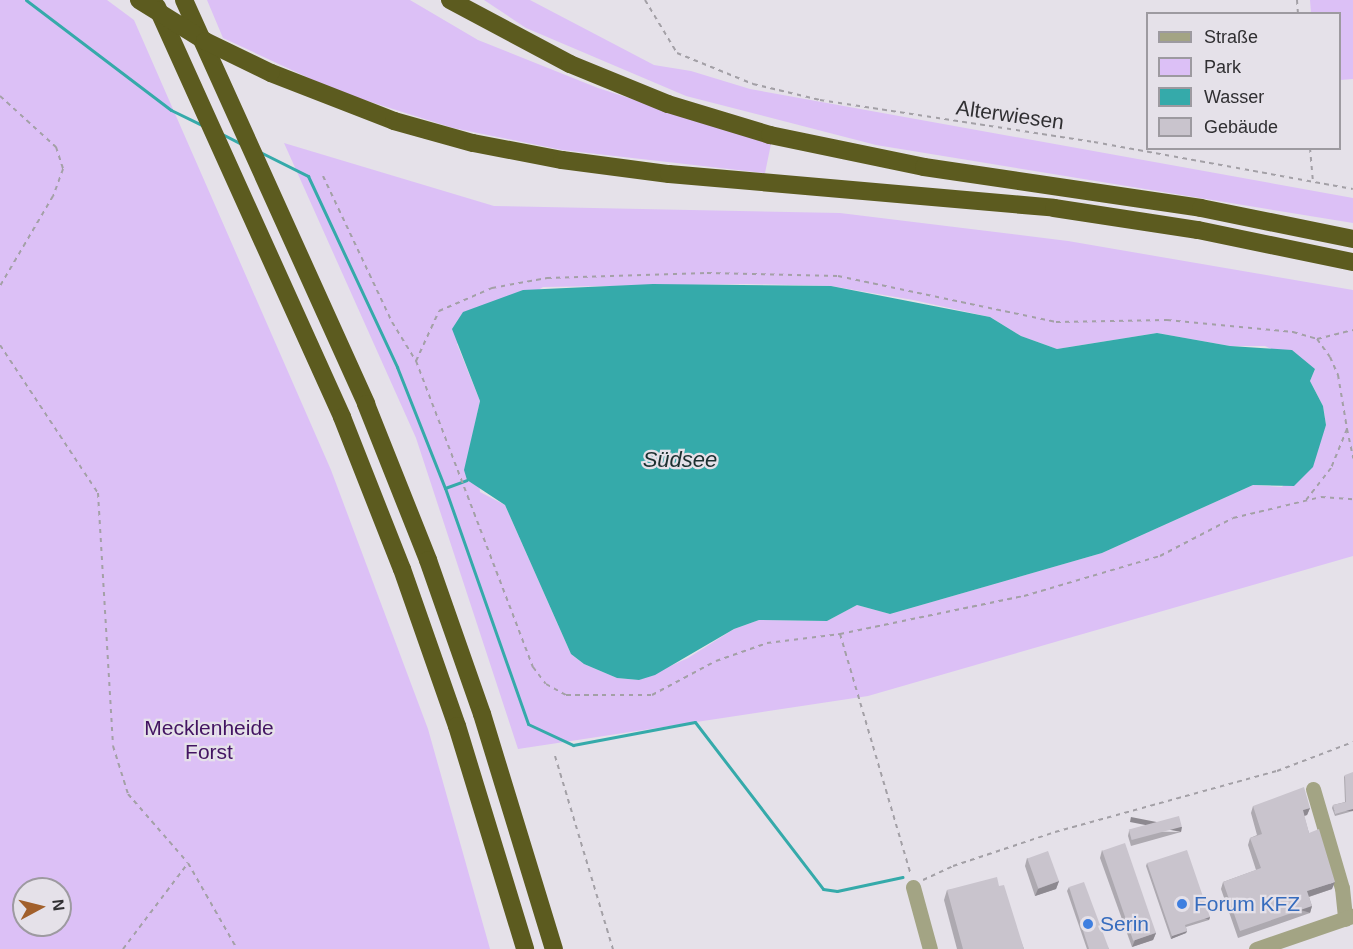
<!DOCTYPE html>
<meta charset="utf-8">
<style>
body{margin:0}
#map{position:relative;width:1353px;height:949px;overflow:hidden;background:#e5e1e9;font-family:Arial,sans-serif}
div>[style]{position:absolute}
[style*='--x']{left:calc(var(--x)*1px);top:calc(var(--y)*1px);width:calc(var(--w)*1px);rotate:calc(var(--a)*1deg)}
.green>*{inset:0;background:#dcc0f6}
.water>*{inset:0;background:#35aaaa}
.stream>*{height:3px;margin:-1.5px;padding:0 1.5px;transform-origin:1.5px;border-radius:1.5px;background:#35aaaa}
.path>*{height:2px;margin-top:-1px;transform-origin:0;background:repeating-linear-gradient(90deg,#a3a0a6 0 4.5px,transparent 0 9px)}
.minor>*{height:15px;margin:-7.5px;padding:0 7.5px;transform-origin:7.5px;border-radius:7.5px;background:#a3a484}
.highway>*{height:18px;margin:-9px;padding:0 9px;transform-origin:9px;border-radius:9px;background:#5c5b1f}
.highway-bridge>*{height:18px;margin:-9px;padding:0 9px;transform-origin:9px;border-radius:9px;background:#5c5b1f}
.wall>*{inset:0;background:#ada9b0}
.shaded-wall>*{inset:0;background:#8d8990;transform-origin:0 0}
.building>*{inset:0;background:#c9c4cd;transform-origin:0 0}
.dots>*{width:16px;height:16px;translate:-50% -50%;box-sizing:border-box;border:3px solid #e5e1e9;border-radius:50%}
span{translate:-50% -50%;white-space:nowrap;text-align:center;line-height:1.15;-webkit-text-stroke:4.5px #e5e1e9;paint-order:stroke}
.street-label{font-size:21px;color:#302f32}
.park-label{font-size:21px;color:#431462}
.shop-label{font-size:21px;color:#366cbe}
.left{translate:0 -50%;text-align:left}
.water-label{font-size:22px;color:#1c3030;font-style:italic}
.legend{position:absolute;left:1146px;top:12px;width:195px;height:138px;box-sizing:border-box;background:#e5e1e9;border:2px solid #9d9aa0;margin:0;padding:8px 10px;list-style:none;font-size:18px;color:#302f32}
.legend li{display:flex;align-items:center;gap:12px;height:30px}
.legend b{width:30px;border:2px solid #9d9aa0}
.north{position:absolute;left:12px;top:877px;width:60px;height:60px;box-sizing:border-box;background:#e5e1e9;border:2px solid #9d9aa0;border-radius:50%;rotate:83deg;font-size:16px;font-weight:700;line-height:24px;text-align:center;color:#302f32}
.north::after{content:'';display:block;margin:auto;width:21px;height:27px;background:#a2602c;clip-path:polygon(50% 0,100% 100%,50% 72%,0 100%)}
</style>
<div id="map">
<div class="green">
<div style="clip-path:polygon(evenodd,0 0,107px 0,134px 20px,331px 470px,428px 729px,490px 949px,0 949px,0 0,24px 889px,60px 889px,60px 925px,24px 925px,24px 889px)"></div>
<div style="clip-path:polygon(207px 0,410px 0,478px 40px,598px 88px,771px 144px,765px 173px,562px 150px,453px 128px,339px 92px,223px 38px)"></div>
<div style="clip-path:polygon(484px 0,530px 0,654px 65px,691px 71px,750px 89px,1353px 198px,1353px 223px,876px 145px,686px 96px,526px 28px)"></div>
<div style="clip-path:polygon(1310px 0,1353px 0,1353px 79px,1340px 80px,1340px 14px,1311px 13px)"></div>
<div style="clip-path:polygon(evenodd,284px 143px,494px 206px,840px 213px,1068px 241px,1353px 290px,1353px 556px,868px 696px,518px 749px,416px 438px,284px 143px,747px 284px,831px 286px,913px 300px,990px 317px,1021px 336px,1057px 349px,1157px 333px,1230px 346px,1265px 346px,1315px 369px,1310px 381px,1323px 406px,1326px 425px,1320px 440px,1282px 487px,1253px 485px,1102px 553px,890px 614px,857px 605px,827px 621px,759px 620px,734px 629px,688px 658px,639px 680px,617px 678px,584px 664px,571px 654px,505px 505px,480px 492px,473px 433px,480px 401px,457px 344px,543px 287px,747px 284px)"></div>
</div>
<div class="water">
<div style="clip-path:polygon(653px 284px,831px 286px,990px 317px,1021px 336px,1057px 349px,1157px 333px,1230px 346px,1292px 350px,1315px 369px,1310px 381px,1323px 406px,1326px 425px,1313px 467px,1294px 486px,1253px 485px,1102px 553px,890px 614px,857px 605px,827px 621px,759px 620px,734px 629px,655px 675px,639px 680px,617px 678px,584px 664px,571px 654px,505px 505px,467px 480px,464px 470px,480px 401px,452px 329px,463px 312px,523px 290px)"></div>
</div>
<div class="stream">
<div style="--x:26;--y:0;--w:182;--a:37.2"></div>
<div style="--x:171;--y:110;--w:34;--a:26"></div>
<div style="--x:222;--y:134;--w:20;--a:27"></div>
<div style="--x:260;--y:152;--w:54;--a:26.6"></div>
<div style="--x:308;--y:176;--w:211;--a:65"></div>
<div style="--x:397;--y:367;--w:130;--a:68.4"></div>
<div style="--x:445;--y:488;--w:23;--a:-20"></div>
<div style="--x:445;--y:488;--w:250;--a:70.6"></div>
<div style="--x:528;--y:724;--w:50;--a:25"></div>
<div style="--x:573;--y:745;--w:124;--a:-10.7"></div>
<div style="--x:695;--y:722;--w:210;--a:52.5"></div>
<div style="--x:823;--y:889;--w:14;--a:8"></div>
<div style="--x:837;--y:891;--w:67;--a:-12"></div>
</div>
<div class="path">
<div style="--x:645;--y:0;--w:62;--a:58.9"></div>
<div style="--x:677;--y:53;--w:82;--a:22.2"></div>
<div style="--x:753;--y:84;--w:69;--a:13.4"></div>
<div style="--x:820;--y:100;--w:277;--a:8.7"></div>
<div style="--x:1094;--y:142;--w:263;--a:10.3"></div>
<div style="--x:1297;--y:0;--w:14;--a:86"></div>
<div style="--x:0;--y:96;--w:76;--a:42.3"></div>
<div style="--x:56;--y:147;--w:23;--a:72"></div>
<div style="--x:63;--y:169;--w:29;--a:110"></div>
<div style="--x:53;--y:196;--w:104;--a:120.5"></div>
<div style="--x:1310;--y:148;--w:32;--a:85"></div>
<div style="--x:323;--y:176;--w:161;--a:64.7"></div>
<div style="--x:392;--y:322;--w:46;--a:58.4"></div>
<div style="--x:416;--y:361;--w:328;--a:69.1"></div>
<div style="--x:533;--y:667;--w:21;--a:53"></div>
<div style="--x:546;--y:684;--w:23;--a:29"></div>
<div style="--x:566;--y:695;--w:86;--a:0"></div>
<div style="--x:652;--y:695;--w:72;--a:-28"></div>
<div style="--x:716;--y:661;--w:54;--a:-19.4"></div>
<div style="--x:767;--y:643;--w:74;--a:-7"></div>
<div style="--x:840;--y:634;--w:188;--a:-11.7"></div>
<div style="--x:1024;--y:596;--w:142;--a:-16.4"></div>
<div style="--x:1160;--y:556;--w:82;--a:-27.5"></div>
<div style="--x:1233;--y:518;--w:90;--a:-13.4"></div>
<div style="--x:1321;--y:497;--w:32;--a:4"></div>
<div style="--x:1317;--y:339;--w:37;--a:-14"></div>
<div style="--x:0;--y:345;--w:178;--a:56.5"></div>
<div style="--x:98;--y:493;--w:253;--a:86.6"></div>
<div style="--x:113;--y:746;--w:50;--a:72.6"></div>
<div style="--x:128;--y:794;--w:91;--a:49"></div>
<div style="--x:188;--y:863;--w:99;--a:60.3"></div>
<div style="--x:416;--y:361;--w:55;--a:-65.3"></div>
<div style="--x:439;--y:311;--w:58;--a:-23.5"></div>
<div style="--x:492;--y:288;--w:56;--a:-10.3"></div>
<div style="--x:547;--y:278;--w:160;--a:-1.8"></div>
<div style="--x:707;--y:273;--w:131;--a:1.3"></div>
<div style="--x:838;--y:276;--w:223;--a:11.9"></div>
<div style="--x:1056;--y:322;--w:111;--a:-1"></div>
<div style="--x:1167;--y:320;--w:127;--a:5.4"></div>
<div style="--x:1293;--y:332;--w:25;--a:16"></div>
<div style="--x:1317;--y:339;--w:22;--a:54"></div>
<div style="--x:1330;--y:357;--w:20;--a:66"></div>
<div style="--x:1338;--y:375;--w:55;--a:80.5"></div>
<div style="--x:1347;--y:429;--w:42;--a:112.3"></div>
<div style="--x:1331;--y:468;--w:41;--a:128"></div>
<div style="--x:1347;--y:429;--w:30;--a:78"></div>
<div style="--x:840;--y:634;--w:252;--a:73.6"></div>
<div style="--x:555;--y:756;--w:202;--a:73.3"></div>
<div style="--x:923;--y:880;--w:33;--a:-25"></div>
<div style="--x:953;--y:866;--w:108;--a:-18.4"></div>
<div style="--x:1055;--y:832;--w:230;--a:-15.4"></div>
<div style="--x:1277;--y:771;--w:81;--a:-20.9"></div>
<div style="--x:123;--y:949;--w:108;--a:-52.9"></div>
</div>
<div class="minor">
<div style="--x:1313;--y:789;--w:103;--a:73.7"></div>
<div style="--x:1342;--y:888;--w:31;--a:84"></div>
<div style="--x:913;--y:887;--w:64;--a:74.7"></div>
<div style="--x:1256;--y:949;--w:102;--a:-19"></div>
</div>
<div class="highway">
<div style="--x:184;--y:0;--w:443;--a:65.7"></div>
<div style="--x:366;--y:404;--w:168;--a:68.3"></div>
<div style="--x:428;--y:560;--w:163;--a:70.7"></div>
<div style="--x:482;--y:714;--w:246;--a:73"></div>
<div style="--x:450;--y:0;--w:136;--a:28.1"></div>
<div style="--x:570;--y:64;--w:106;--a:22.2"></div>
<div style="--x:668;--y:104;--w:107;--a:16.9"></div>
<div style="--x:770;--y:135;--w:157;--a:11.7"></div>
<div style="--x:924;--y:167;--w:280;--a:8.4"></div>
<div style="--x:1201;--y:208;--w:155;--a:11.5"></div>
<div style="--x:157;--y:7;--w:450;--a:65.7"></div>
<div style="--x:342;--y:417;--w:163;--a:68.5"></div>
<div style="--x:402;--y:569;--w:166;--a:70.7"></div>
<div style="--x:457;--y:726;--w:233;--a:73"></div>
<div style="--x:271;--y:73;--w:132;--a:21.3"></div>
<div style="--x:394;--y:121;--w:82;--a:15.6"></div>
<div style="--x:473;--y:143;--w:91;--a:10.8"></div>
<div style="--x:562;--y:160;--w:108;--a:7.5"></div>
<div style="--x:669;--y:174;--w:386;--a:5"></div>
<div style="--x:1054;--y:208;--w:146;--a:8.7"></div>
<div style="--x:1198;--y:230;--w:158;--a:11.7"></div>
</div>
<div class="highway-bridge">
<div style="--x:139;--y:0;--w:78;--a:31.8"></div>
<div style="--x:205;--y:41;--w:73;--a:25.9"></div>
</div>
<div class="wall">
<div style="clip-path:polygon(1345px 775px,1353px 811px,1335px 816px,1332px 808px,1333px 805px,1345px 802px,1344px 777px)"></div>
<div style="clip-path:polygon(1253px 806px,1310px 808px,1307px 815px,1304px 816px,1309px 833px,1332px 889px,1309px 897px,1312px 906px,1310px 913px,1238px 938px,1221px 889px,1223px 882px,1256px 870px,1248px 845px,1250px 838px,1257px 835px,1251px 813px)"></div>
<div style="clip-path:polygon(1129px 831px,1181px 832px,1131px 846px,1128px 836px)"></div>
<div style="clip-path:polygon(1102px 850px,1156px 933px,1153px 940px,1132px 947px,1100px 858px)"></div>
<div style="clip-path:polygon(1027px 858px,1059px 881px,1056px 889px,1035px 896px,1025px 866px)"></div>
<div style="clip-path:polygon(1147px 863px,1210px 917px,1209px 920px,1186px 927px,1187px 931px,1186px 933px,1171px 939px,1146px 866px)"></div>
<div style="clip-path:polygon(999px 886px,1024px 949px,957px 949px,944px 900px,947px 890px)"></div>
<div style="clip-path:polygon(1069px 887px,1109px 949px,1087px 949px,1067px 891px)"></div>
</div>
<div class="shaded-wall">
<div style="clip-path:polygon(1310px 808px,1307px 815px,1300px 817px,1303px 810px)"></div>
<div style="left:1353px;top:809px;width:2px;height:19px;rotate:90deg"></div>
<div style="left:1182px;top:827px;width:5px;height:52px;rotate:101deg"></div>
<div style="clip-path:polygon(1059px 881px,1056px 889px,1035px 896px,1038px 889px)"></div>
<div style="clip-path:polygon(1335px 882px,1332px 889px,1305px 898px,1307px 891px)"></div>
<div style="left:1312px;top:906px;width:7px;height:76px;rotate:106deg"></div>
<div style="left:1210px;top:917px;width:3px;height:26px;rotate:108deg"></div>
<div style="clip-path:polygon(1187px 931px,1186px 933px,1171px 939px,1172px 936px)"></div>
<div style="clip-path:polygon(1156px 933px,1153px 940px,1132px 947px,1135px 940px)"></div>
</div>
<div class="building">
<div style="clip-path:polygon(1353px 772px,1353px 809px,1335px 814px,1333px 805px,1346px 802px,1345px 775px)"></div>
<div style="clip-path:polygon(1304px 787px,1310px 808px,1303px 810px,1309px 833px,1319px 829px,1335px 882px,1307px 891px,1312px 906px,1240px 931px,1223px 882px,1261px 868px,1250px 838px,1262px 834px,1253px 806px)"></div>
<div style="left:1179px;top:816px;width:11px;height:52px;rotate:75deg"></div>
<div style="left:1125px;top:843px;width:95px;height:24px;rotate:71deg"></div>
<div style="clip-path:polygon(1187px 850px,1210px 917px,1185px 925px,1187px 931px,1172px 936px,1147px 863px)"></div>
<div style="left:1048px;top:851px;width:32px;height:22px;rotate:70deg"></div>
<div style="clip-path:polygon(997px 877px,999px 886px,1004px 885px,1024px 949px,963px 949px,947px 890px)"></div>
<div style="clip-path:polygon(1084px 882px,1109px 949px,1089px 949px,1069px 887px)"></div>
</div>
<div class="dots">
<div style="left:1182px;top:904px;background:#3f7fe0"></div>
<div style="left:1088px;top:924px;background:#3f7fe0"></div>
</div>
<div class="street-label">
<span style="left:1010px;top:115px;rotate:8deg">Alterwiesen</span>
</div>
<div class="park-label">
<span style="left:209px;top:740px">Mecklenheide<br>Forst</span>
</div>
<div class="shop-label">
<span class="left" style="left:1194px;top:904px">Forum KFZ</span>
<span class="left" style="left:1100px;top:924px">Serin</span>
</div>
<div class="water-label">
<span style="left:680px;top:460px">Südsee</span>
</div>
<ul class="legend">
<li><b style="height:8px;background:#a3a484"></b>Straße</li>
<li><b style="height:16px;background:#dcc0f6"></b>Park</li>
<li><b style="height:16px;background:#35aaaa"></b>Wasser</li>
<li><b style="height:16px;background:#c9c4cd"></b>Gebäude</li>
</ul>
<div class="north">N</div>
</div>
